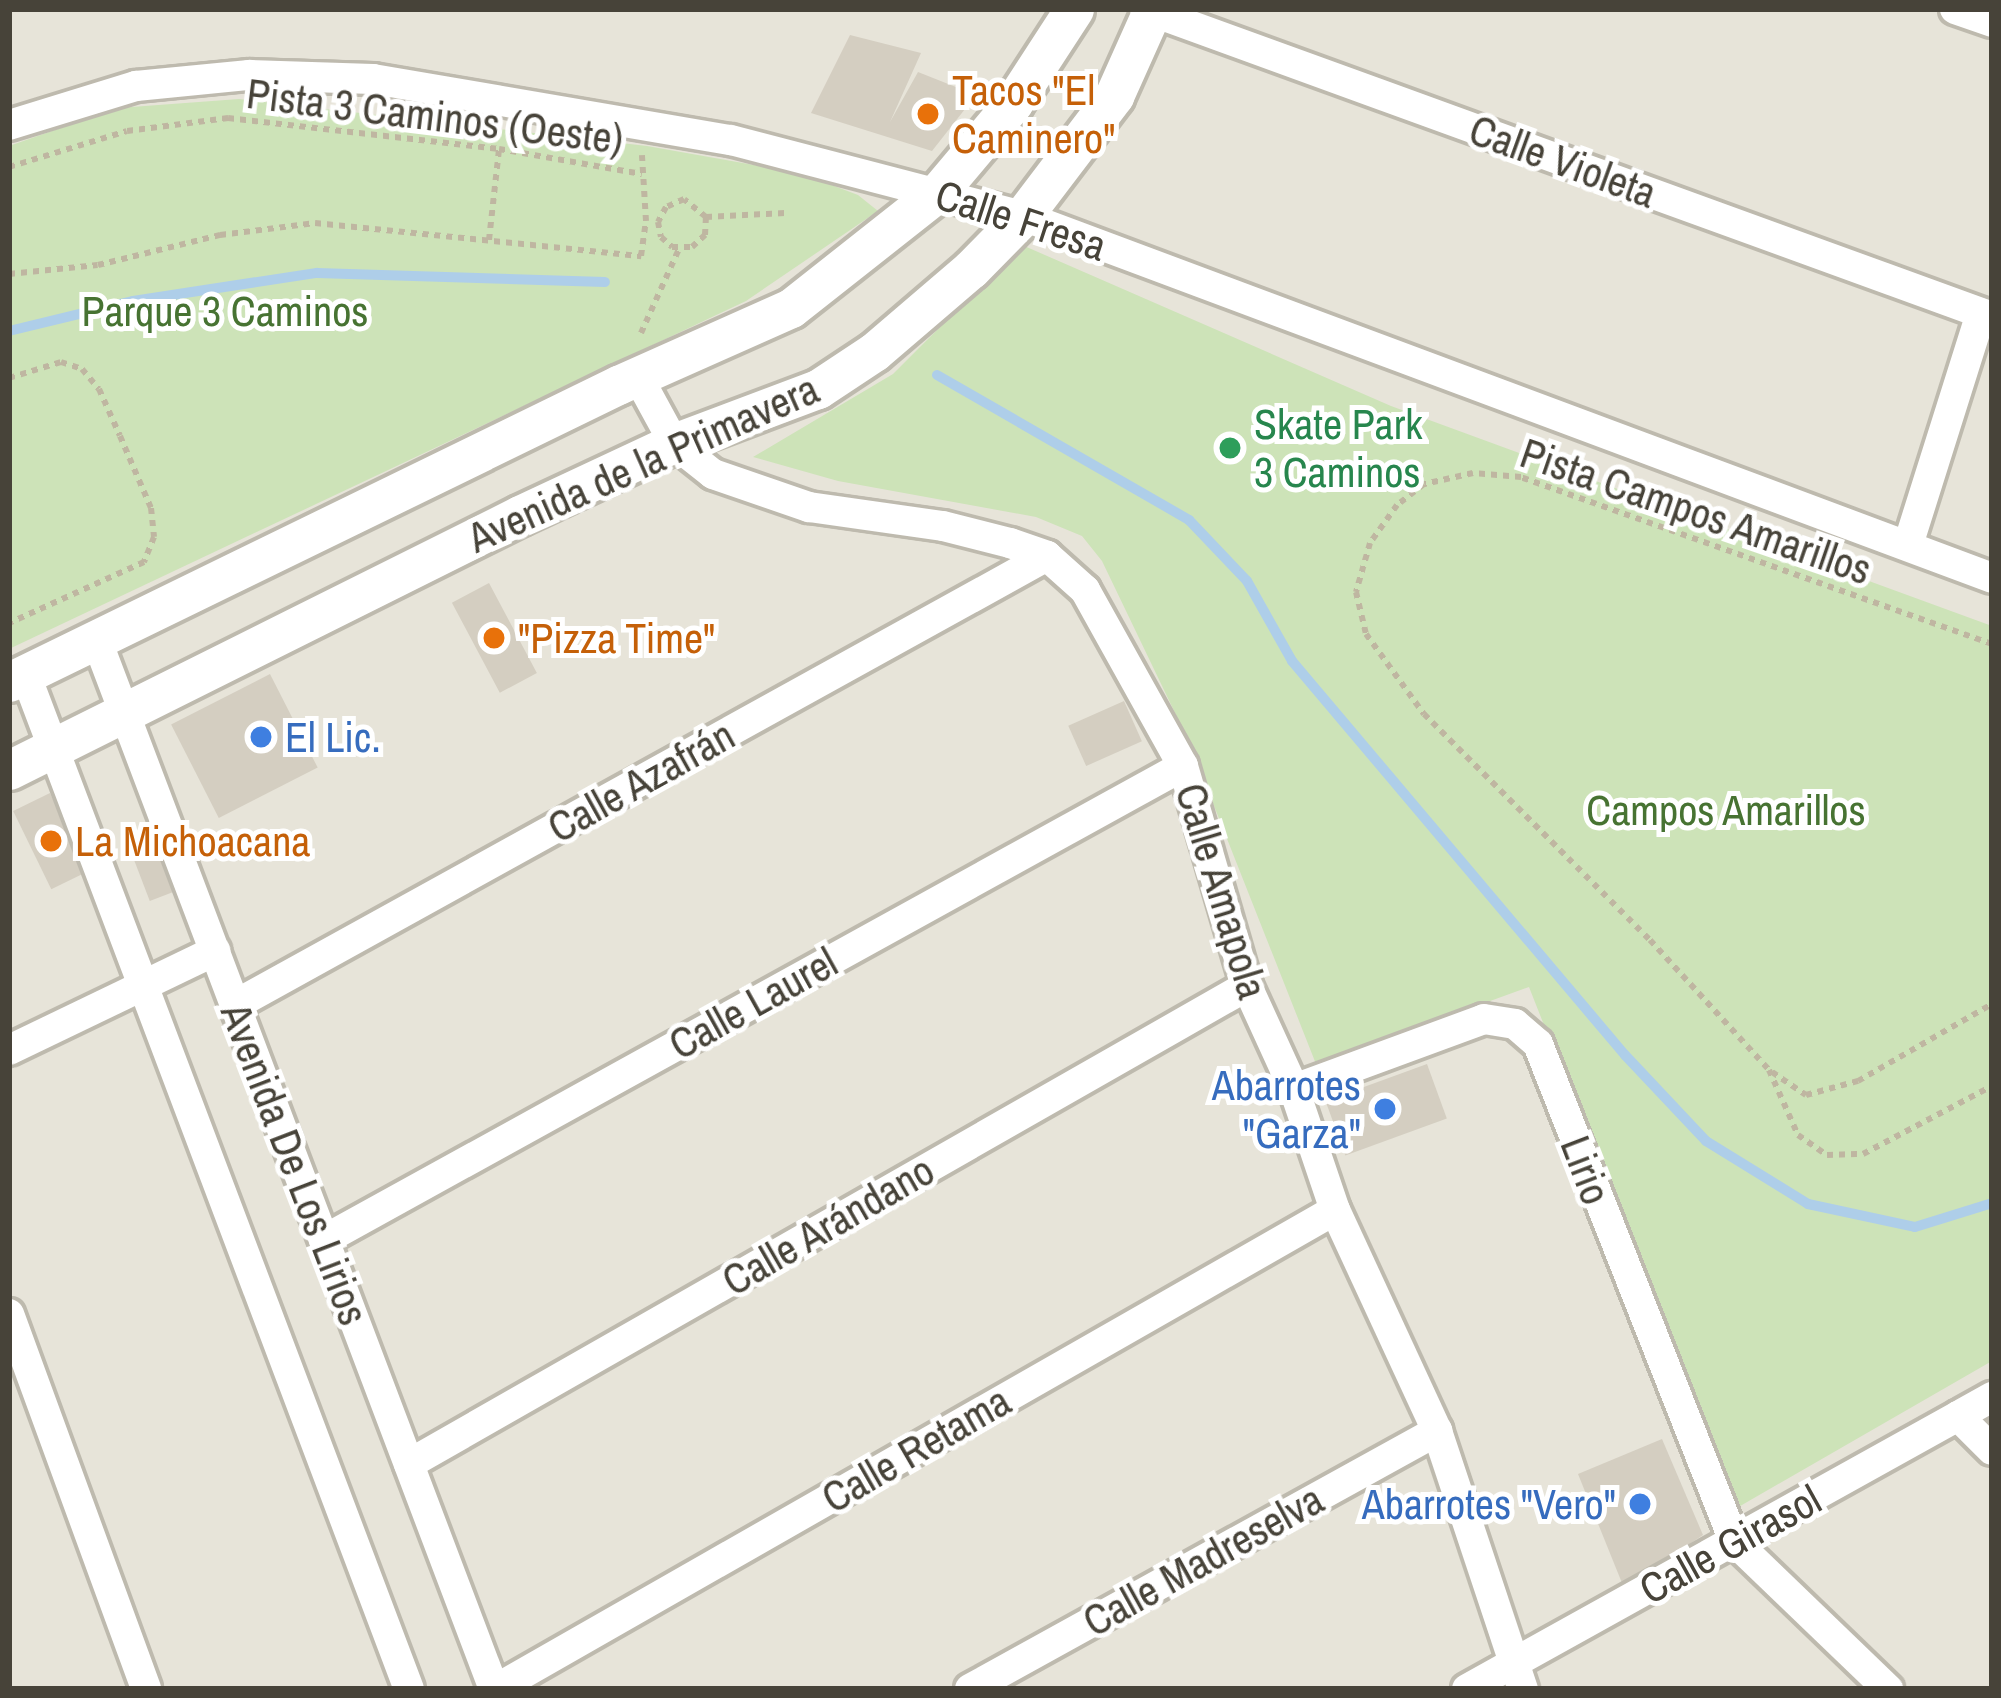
<!DOCTYPE html>
<meta charset="utf-8">
<style>
body{margin:0}
#map{position:relative;width:2001px;height:1698px;overflow:hidden;background:#f4f1eb;font-family:"Archivo Narrow",sans-serif}
div>[style]{position:absolute}
[style*='--x']{left:calc(var(--x)*1px);top:calc(var(--y)*1px);width:calc(var(--w)*1px);rotate:calc(var(--a)*1deg)}
.residential>*{inset:0;background:#e7e4d9;transform-origin:0 0}
.green>*{inset:0;background:#cde3b8}
.stream>*{height:10px;margin:-5px;padding:0 5px;transform-origin:5px;border-radius:5px;background:#aecee9}
.building>*{inset:0;background:#d4cec1;transform-origin:0 0}
.path>*{height:6px;margin-top:-3px;transform-origin:0;background:repeating-linear-gradient(90deg,#bfb6a1 0 6px,transparent 0 12px)}
.roads{filter:drop-shadow(3px 0 #bebaae) drop-shadow(-3px 0 #bebaae) drop-shadow(0 3px #bebaae) drop-shadow(0 -3px #bebaae)}
.minor>*{height:30px;margin:-15px;padding:0 15px;transform-origin:15px;border-radius:15px;background:#fff}
.tertiary>*{height:39px;margin:-19.5px;padding:0 19.5px;transform-origin:19.5px;border-radius:19.5px;background:#fff}
.dots>*{width:33px;height:33px;translate:-50% -50%;box-sizing:border-box;border:6px solid #fff;border-radius:50%}
span{translate:-50% -50%;white-space:nowrap;text-align:center;line-height:1.15;-webkit-text-stroke:10px #fff;paint-order:stroke}
.food-label{font-size:42px;color:#c56008}
.left{translate:0 -50%;text-align:left}
.street-label{font-size:42px;color:#474339}
.park-label{font-size:42px;color:#477332}
.leisure-label{font-size:42px;color:#27864d}
.shop-label{font-size:42px;color:#366cbe}
.right{translate:-100% -50%;text-align:right}
.frame{position:absolute;inset:0;border:12px solid #474339;pointer-events:none}
</style>
<div id="map">
<div class="residential">
<div style="left:9px;top:9px;width:1983px;height:1680px"></div>
</div>
<div class="green">
<div style="clip-path:polygon(239px 99px,647px 146px,800px 173px,858px 195px,878px 211px,746px 301px,9px 649px,9px 146px,118px 108px)"></div>
<div style="clip-path:polygon(1022px 245px,1391px 406px,1992px 626px,1992px 1361px,1735px 1509px,1529px 987px,1316px 1064px,1188px 740px,1102px 561px,1082px 536px,1036px 517px,838px 481px,753px 457px,893px 374px)"></div>
</div>
<div class="stream">
<div style="--x:9;--y:331;--w:128;--a:-13.6"></div>
<div style="--x:133;--y:301;--w:186;--a:-8.7"></div>
<div style="--x:317;--y:273;--w:288;--a:1.8"></div>
<div style="--x:937;--y:375;--w:291;--a:29.9"></div>
<div style="--x:1189;--y:520;--w:84;--a:46.4"></div>
<div style="--x:1247;--y:581;--w:92;--a:60.6"></div>
<div style="--x:1292;--y:661;--w:516;--a:49.8"></div>
<div style="--x:1625;--y:1055;--w:118;--a:46.7"></div>
<div style="--x:1706;--y:1141;--w:120;--a:31.7"></div>
<div style="--x:1808;--y:1204;--w:109;--a:12.1"></div>
<div style="--x:1915;--y:1227;--w:81;--a:-17.3"></div>
</div>
<div class="building">
<div style="clip-path:polygon(850px 35px,921px 53px,890px 122px,918px 72px,976px 95px,932px 151px,811px 113px)"></div>
<div style="left:489px;top:583px;width:102px;height:42px;rotate:62deg"></div>
<div style="left:270px;top:674px;width:105px;height:111px;rotate:63deg"></div>
<div style="left:1124px;top:701px;width:44px;height:61px;rotate:66deg"></div>
<div style="left:50px;top:793px;width:87px;height:41px;rotate:64deg"></div>
<div style="left:157px;top:836px;width:58px;height:30px;rotate:69deg"></div>
<div style="left:1427px;top:1064px;width:58px;height:108px;rotate:70deg"></div>
<div style="clip-path:polygon(1662px 1439px,1703px 1535px,1624px 1588px,1578px 1474px)"></div>
</div>
<div class="path">
<div style="--x:9;--y:167;--w:123;--a:-17"></div>
<div style="--x:127;--y:131;--w:102;--a:-7.3"></div>
<div style="--x:228;--y:118;--w:273;--a:6.5"></div>
<div style="--x:499;--y:149;--w:145;--a:9.9"></div>
<div style="--x:706;--y:217;--w:28;--a:-141"></div>
<div style="--x:684;--y:199;--w:20;--a:156"></div>
<div style="--x:666;--y:207;--w:17;--a:118"></div>
<div style="--x:658;--y:222;--w:15;--a:79"></div>
<div style="--x:661;--y:237;--w:15;--a:42"></div>
<div style="--x:672;--y:247;--w:20;--a:0"></div>
<div style="--x:692;--y:247;--w:18;--a:-43"></div>
<div style="--x:705;--y:235;--w:18;--a:-87"></div>
<div style="--x:706;--y:217;--w:79;--a:-2.9"></div>
<div style="--x:489;--y:240;--w:92;--a:-83.7"></div>
<div style="--x:9;--y:274;--w:89;--a:-5.8"></div>
<div style="--x:98;--y:265;--w:126;--a:-13.8"></div>
<div style="--x:220;--y:235;--w:96;--a:-7.2"></div>
<div style="--x:315;--y:223;--w:328;--a:5.8"></div>
<div style="--x:641;--y:256;--w:35;--a:-82"></div>
<div style="--x:646;--y:221;--w:66;--a:-93.5"></div>
<div style="--x:641;--y:333;--w:92;--a:-65.7"></div>
<div style="--x:9;--y:378;--w:54;--a:-17.1"></div>
<div style="--x:61;--y:362;--w:22;--a:18"></div>
<div style="--x:82;--y:369;--w:26;--a:50"></div>
<div style="--x:99;--y:389;--w:51;--a:65.9"></div>
<div style="--x:120;--y:436;--w:78;--a:66.7"></div>
<div style="--x:151;--y:508;--w:29;--a:84"></div>
<div style="--x:154;--y:537;--w:27;--a:112"></div>
<div style="--x:144;--y:562;--w:148;--a:155.7"></div>
<div style="--x:1992;--y:644;--w:500;--a:-160.5"></div>
<div style="--x:1521;--y:477;--w:48;--a:-175.2"></div>
<div style="--x:1473;--y:473;--w:50;--a:167.3"></div>
<div style="--x:1424;--y:484;--w:34;--a:142"></div>
<div style="--x:1397;--y:505;--w:47;--a:125.4"></div>
<div style="--x:1370;--y:543;--w:51;--a:105.9"></div>
<div style="--x:1356;--y:592;--w:43;--a:76.6"></div>
<div style="--x:1366;--y:634;--w:99;--a:54.1"></div>
<div style="--x:1424;--y:714;--w:320;--a:45"></div>
<div style="--x:1650;--y:940;--w:176;--a:47.5"></div>
<div style="--x:1769;--y:1070;--w:71;--a:66"></div>
<div style="--x:1798;--y:1135;--w:35;--a:35"></div>
<div style="--x:1827;--y:1155;--w:36;--a:-2"></div>
<div style="--x:1863;--y:1154;--w:146;--a:-27.8"></div>
<div style="--x:1772;--y:1072;--w:41;--a:34.1"></div>
<div style="--x:1806;--y:1095;--w:54;--a:-15.1"></div>
<div style="--x:1858;--y:1081;--w:155;--a:-29.9"></div>
</div>
<div class="roads">
<div class="minor">
<div style="--x:1145;--y:9;--w:901;--a:19.98"></div>
<div style="--x:1955;--y:9;--w:39;--a:19"></div>
<div style="--x:9;--y:125;--w:133;--a:-17.1"></div>
<div style="--x:136;--y:86;--w:114;--a:-5.6"></div>
<div style="--x:249;--y:75;--w:124;--a:1.8"></div>
<div style="--x:373;--y:79;--w:363;--a:9.7"></div>
<div style="--x:731;--y:140;--w:302;--a:14.6"></div>
<div style="--x:1023;--y:216;--w:1034;--a:20.48"></div>
<div style="--x:638;--y:377;--w:75;--a:61.4"></div>
<div style="--x:674;--y:443;--w:50;--a:38.5"></div>
<div style="--x:713;--y:474;--w:102;--a:19"></div>
<div style="--x:809;--y:507;--w:135;--a:8.1"></div>
<div style="--x:943;--y:526;--w:69;--a:14.2"></div>
<div style="--x:1010;--y:543;--w:39;--a:19"></div>
<div style="--x:1047;--y:556;--w:51;--a:41.8"></div>
<div style="--x:1085;--y:590;--w:201;--a:60.9"></div>
<div style="--x:1183;--y:766;--w:229;--a:73.8"></div>
<div style="--x:1247;--y:986;--w:113;--a:65.5"></div>
<div style="--x:1294;--y:1089;--w:128;--a:71.3"></div>
<div style="--x:1335;--y:1210;--w:243;--a:65.2"></div>
<div style="--x:1437;--y:1431;--w:272;--a:71.6"></div>
<div style="--x:1908;--y:545;--w:243;--a:-72.5"></div>
<div style="--x:96;--y:638;--w:1124;--a:69.26"></div>
<div style="--x:25;--y:673;--w:1086;--a:69.3"></div>
<div style="--x:235;--y:1005;--w:928;--a:-28.94"></div>
<div style="--x:9;--y:1050;--w:229;--a:-25.7"></div>
<div style="--x:1294;--y:1089;--w:202;--a:-20.2"></div>
<div style="--x:1484;--y:1019;--w:31;--a:9"></div>
<div style="--x:1515;--y:1024;--w:30;--a:41"></div>
<div style="--x:1538;--y:1044;--w:534;--a:68.48"></div>
<div style="--x:1734;--y:1541;--w:214;--a:43.9"></div>
<div style="--x:324;--y:1240;--w:981;--a:-28.89"></div>
<div style="--x:9;--y:1314;--w:399;--a:69.9"></div>
<div style="--x:1958;--y:1416;--w:48;--a:45"></div>
<div style="--x:409;--y:1464;--w:965;--a:-29.7"></div>
<div style="--x:496;--y:1689;--w:966;--a:-29.72"></div>
<div style="--x:970;--y:1689;--w:534;--a:-28.92"></div>
<div style="--x:1467;--y:1689;--w:601;--a:-29.08"></div>
</div>
<div class="tertiary">
<div style="--x:9;--y:682;--w:678;--a:-26"></div>
<div style="--x:618;--y:385;--w:189;--a:-24"></div>
<div style="--x:791;--y:308;--w:189;--a:-38.3"></div>
<div style="--x:939;--y:191;--w:115;--a:-49.9"></div>
<div style="--x:1013;--y:103;--w:112;--a:-57"></div>
<div style="--x:9;--y:770;--w:571;--a:-26.52"></div>
<div style="--x:520;--y:515;--w:170;--a:-25.1"></div>
<div style="--x:674;--y:443;--w:154;--a:-20.6"></div>
<div style="--x:818;--y:389;--w:67;--a:-33.5"></div>
<div style="--x:874;--y:352;--w:128;--a:-40.6"></div>
<div style="--x:971;--y:269;--w:74;--a:-45.5"></div>
<div style="--x:1023;--y:216;--w:151;--a:-52.8"></div>
<div style="--x:1114;--y:96;--w:95;--a:-65.9"></div>
</div>
</div>
<div class="dots">
<div style="left:928px;top:114px;background:#e8710a"></div>
<div style="left:1230px;top:448px;background:#2e9e5b"></div>
<div style="left:494px;top:638px;background:#e8710a"></div>
<div style="left:261px;top:737px;background:#3f7fe0"></div>
<div style="left:51px;top:841px;background:#e8710a"></div>
<div style="left:1385px;top:1109px;background:#3f7fe0"></div>
<div style="left:1640px;top:1504px;background:#3f7fe0"></div>
</div>
<div class="food-label">
<span class="left" style="left:952px;top:114px">Tacos "El<br>Caminero"</span>
<span class="left" style="left:518px;top:638px">"Pizza Time"</span>
<span class="left" style="left:75px;top:841px">La Michoacana</span>
</div>
<div class="street-label">
<span style="left:435px;top:116px;rotate:7deg">Pista 3 Caminos (Oeste)</span>
<span style="left:1563px;top:161px;rotate:20deg">Calle Violeta</span>
<span style="left:1021px;top:220px;rotate:18deg">Calle Fresa</span>
<span style="left:643px;top:463px;rotate:-24deg">Avenida de la Primavera</span>
<span style="left:1696px;top:511px;rotate:19deg">Pista Campos Amarillos</span>
<span style="left:641px;top:781px;rotate:-29deg">Calle Azafrán</span>
<span style="left:1222px;top:891px;rotate:73deg">Calle Amapola</span>
<span style="left:753px;top:1003px;rotate:-29deg">Calle Laurel</span>
<span style="left:295px;top:1164px;rotate:69deg">Avenida De Los Lirios</span>
<span style="left:1586px;top:1170px;rotate:69deg">Lirio</span>
<span style="left:828px;top:1225px;rotate:-30deg">Calle Arándano</span>
<span style="left:916px;top:1449px;rotate:-30deg">Calle Retama</span>
<span style="left:1730px;top:1544px;rotate:-29deg">Calle Girasol</span>
<span style="left:1203px;top:1560px;rotate:-29deg">Calle Madreselva</span>
</div>
<div class="park-label">
<span style="left:225px;top:311px">Parque 3 Caminos</span>
<span style="left:1726px;top:810px">Campos Amarillos</span>
</div>
<div class="leisure-label">
<span class="left" style="left:1254px;top:448px">Skate Park<br>3 Caminos</span>
</div>
<div class="shop-label">
<span class="left" style="left:285px;top:737px">El Lic.</span>
<span class="right" style="left:1361px;top:1109px">Abarrotes<br>"Garza"</span>
<span class="right" style="left:1616px;top:1504px">Abarrotes "Vero"</span>
</div>
<div class="frame"></div>
</div>
